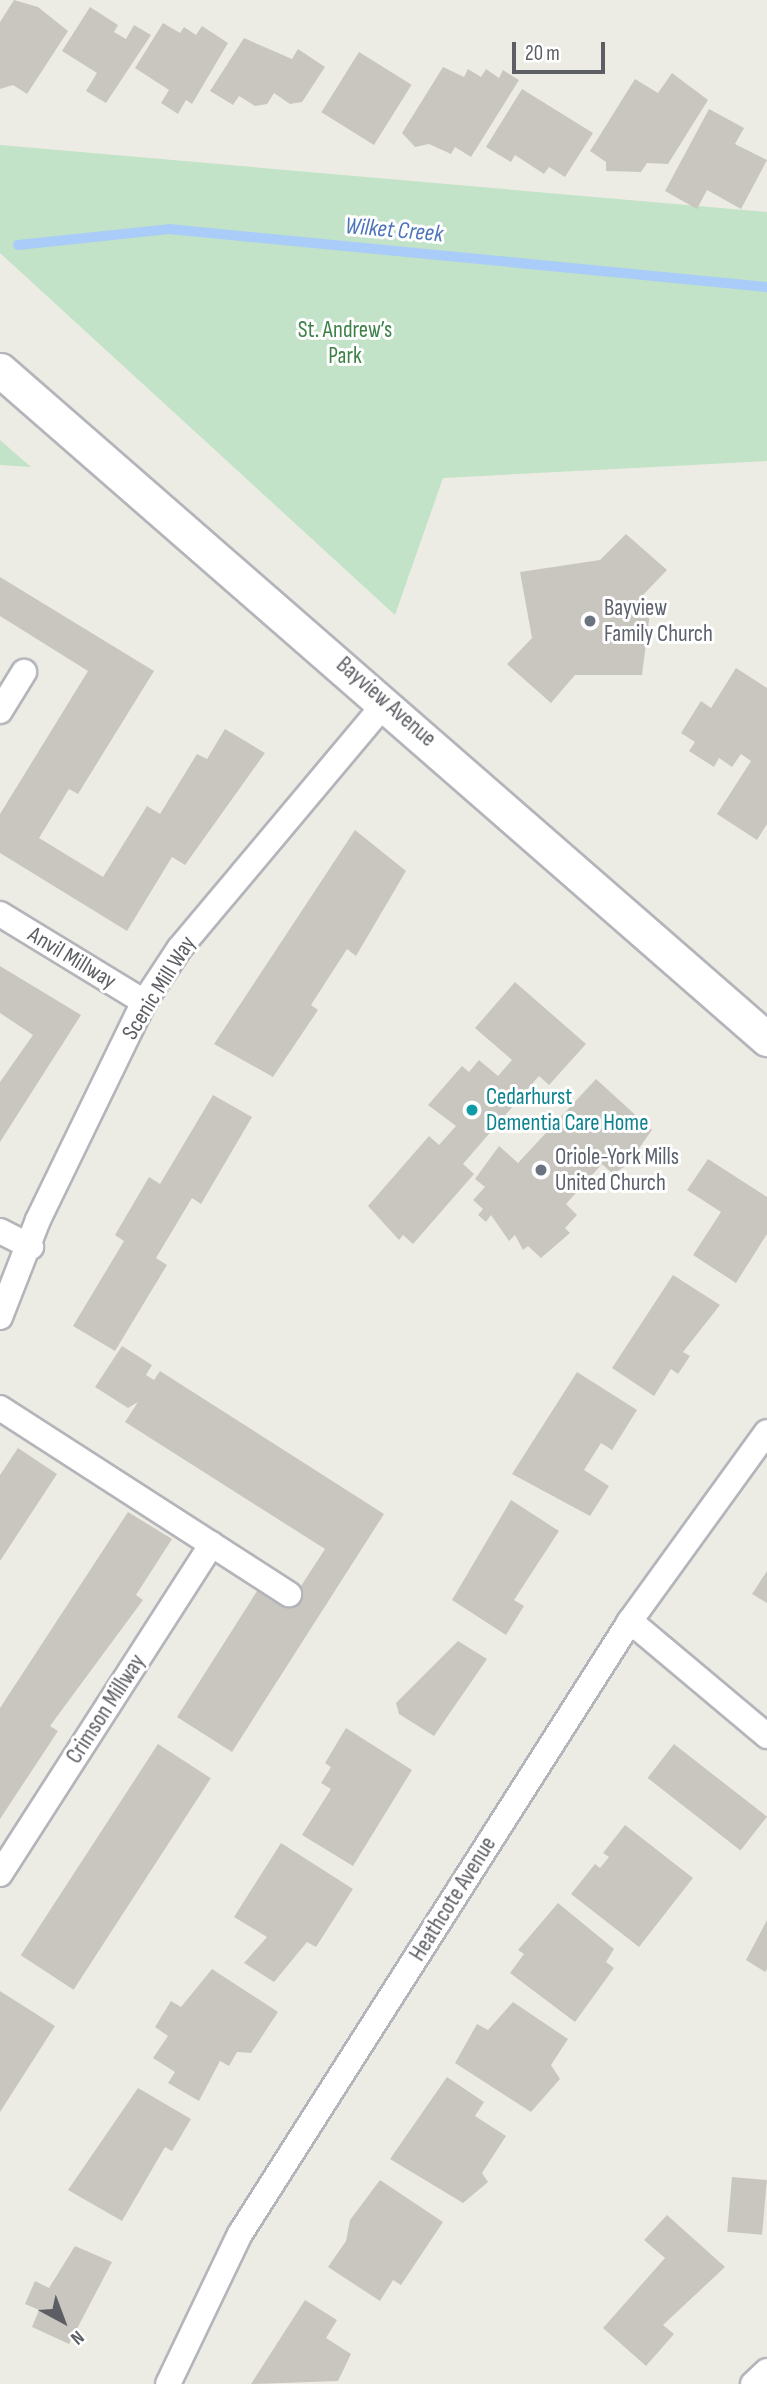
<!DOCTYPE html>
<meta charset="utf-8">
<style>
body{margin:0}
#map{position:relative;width:767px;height:2384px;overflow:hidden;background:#edece4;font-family:"Sofia Sans Condensed",sans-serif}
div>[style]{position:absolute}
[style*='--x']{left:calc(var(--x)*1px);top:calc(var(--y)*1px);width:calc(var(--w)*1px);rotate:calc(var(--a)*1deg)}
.green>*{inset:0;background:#c2e3c7}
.stream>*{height:10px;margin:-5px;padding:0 5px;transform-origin:5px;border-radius:5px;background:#aaccf8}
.building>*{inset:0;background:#c9c6c0;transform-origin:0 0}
.roads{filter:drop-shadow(2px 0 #b4b5ba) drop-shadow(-2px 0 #b4b5ba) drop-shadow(0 2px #b4b5ba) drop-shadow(0 -2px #b4b5ba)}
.street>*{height:24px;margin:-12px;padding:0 12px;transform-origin:12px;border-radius:12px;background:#fff}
.secondary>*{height:33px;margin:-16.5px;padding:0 16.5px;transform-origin:16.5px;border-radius:16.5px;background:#fff}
.dots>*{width:19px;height:19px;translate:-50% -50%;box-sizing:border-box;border:4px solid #fff;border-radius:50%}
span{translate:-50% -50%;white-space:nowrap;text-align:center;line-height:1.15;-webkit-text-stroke:6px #fff;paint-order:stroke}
.park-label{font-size:23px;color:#3c8248}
.worship-label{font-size:23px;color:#5b616d}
.left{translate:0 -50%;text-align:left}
.street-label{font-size:23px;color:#5c5e63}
.culture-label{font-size:23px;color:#0d838f}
.water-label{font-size:24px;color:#4e75b9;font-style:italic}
.north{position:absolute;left:28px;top:2286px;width:70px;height:70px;-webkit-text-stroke:5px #fff;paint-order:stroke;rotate:139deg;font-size:19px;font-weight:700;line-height:28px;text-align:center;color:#5c5e63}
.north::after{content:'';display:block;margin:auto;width:24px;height:32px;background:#5c5e63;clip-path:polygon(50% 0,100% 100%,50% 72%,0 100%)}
.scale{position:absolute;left:512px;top:42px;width:93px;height:32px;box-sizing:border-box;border:4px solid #5c5e63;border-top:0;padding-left:9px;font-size:21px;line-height:24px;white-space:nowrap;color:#5c5e63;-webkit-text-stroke:5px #fff;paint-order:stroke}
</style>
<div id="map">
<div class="green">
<div style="clip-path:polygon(0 145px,767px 212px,767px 461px,443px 478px,395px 615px,0 253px)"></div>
<div style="clip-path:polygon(0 440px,31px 467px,0 465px)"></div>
</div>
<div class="stream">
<div style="--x:18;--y:245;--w:152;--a:-6"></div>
<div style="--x:169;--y:229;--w:601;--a:5.54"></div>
</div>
<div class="building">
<div style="clip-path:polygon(14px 0,38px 7px,68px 31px,27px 94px,13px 85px,0 89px,0 22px)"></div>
<div style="clip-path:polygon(90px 7px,118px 25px,114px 32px,126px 39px,134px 25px,151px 35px,106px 103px,86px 91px,97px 73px,62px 51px)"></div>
<div style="clip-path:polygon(163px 23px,180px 33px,184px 27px,196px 35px,202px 26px,228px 43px,192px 104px,186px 100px,178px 114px,161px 103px,169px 90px,135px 68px)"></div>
<div style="clip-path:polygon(244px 38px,292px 59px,298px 49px,325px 67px,302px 102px,290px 104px,274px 93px,267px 104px,255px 106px,239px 96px,233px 105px,210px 91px)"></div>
<div style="left:359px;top:52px;width:62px;height:71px;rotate:32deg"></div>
<div style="clip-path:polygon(443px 67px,464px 77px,468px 69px,481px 77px,486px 69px,499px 78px,503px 70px,519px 80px,471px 157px,455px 147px,451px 154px,429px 144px,415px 147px,402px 133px)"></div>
<div style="clip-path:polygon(672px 73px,708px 100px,668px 164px,647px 163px,641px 172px,606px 171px,606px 162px,590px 151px,635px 79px,658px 93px)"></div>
<div style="clip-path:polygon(522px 89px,593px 133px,565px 177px,549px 167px,544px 174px,515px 155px,511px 162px,486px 147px)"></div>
<div style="clip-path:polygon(709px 109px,744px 128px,735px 144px,767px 160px,741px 209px,707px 190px,697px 209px,665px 191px)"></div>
<div style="clip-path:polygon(626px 534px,667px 570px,642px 596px,651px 605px,642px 675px,575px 675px,551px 703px,507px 664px,532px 638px,520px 572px,600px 560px)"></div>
<div style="clip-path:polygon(0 577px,154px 671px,78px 794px,69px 789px,39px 838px,103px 877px,147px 806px,160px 814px,197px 754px,207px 759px,225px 729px,265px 753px,185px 865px,172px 857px,127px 931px,0 853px,0 814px,88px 671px,0 616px)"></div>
<div style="clip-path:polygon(736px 668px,767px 688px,767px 824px,757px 840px,717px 814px,751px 761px,741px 754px,732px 767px,719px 758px,714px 767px,689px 751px,695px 742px,681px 733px,701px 701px,711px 708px)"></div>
<div style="clip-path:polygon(355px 830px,406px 871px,356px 956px,347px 949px,311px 1005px,318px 1010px,273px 1077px,214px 1044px)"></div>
<div style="clip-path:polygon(0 966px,81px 1015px,0 1142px,0 1082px,33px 1035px,0 1013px)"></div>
<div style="clip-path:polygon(515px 982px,586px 1044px,549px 1085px,539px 1076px,463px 1164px,474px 1174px,413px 1244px,403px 1235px,399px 1240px,368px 1206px,429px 1136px,439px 1145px,456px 1126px,428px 1105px,462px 1066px,469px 1072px,479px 1060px,498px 1076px,512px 1060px,475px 1028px)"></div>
<div style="clip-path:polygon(596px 1079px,652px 1130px,627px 1165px,613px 1174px,602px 1164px,566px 1204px,577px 1215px,565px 1228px,570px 1233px,541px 1258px,528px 1246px,523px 1250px,515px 1235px,509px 1241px,491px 1215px,486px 1222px,478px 1215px,483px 1209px,473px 1200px,485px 1187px,475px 1179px,499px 1146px,518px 1163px)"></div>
<div style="clip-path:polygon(213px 1095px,252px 1117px,201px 1204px,192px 1198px,156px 1258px,167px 1265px,115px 1351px,73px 1326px,124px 1241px,115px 1235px,149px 1177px,160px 1184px)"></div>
<div style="clip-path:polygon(708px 1159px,767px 1197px,767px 1234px,736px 1283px,693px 1255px,721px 1212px,687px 1190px)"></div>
<div style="clip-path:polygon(673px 1275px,720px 1305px,683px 1352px,690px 1356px,678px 1374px,671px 1369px,654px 1396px,612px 1368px)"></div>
<div style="clip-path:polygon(122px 1346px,152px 1365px,146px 1375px,154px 1380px,160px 1371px,384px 1514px,232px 1752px,177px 1717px,259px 1588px,288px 1606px,325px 1549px,125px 1422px,138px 1402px,128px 1408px,95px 1387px)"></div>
<div style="clip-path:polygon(577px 1372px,637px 1410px,612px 1450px,601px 1443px,584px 1470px,609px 1486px,590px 1516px,512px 1474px)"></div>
<div style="clip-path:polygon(18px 1448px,57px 1474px,0 1561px,0 1475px)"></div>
<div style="clip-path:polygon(511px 1500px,559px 1531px,514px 1600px,524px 1606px,506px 1635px,452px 1600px)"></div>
<div style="clip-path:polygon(128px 1512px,172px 1539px,136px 1595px,143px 1600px,50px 1726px,58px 1731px,0 1819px,0 1708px)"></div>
<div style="clip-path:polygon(767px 1571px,767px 1603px,752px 1594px)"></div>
<div style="clip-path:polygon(458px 1641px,487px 1659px,434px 1736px,399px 1714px,396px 1703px)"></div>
<div style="clip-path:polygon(346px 1728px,412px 1770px,353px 1866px,302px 1835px,331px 1789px,321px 1783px,331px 1767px,325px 1763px)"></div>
<div style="left:158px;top:1744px;width:63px;height:252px;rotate:33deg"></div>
<div style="left:674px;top:1744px;width:118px;height:43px;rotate:38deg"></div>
<div style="clip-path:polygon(625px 1825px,693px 1878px,639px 1947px,571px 1894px,595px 1864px,600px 1868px,609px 1857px,603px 1853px)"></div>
<div style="clip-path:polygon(281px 1843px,353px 1889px,316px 1947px,307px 1942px,274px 1982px,244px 1963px,267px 1937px,234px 1917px)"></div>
<div style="clip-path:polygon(558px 1903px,614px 1949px,606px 1962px,614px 1968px,575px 2022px,510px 1973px,524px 1954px,518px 1950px)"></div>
<div style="clip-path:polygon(767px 1920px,767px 1969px,765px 1972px,746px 1960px)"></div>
<div style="clip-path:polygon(212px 1969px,278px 2012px,251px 2053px,237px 2052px,229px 2066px,220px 2061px,199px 2101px,168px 2083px,175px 2072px,153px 2058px,168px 2036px,155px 2027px,171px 2001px,181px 2007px)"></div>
<div style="clip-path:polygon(0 1991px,55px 2026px,0 2112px)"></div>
<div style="clip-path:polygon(513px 2002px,568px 2039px,551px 2065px,560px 2079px,531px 2112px,455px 2063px,477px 2024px,488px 2030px)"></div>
<div style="clip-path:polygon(447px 2077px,484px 2102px,475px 2116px,506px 2136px,482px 2173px,488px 2182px,463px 2203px,390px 2159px)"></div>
<div style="clip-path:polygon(138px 2088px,191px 2119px,172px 2151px,165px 2147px,122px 2221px,68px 2190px)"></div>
<div style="left:732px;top:2177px;width:35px;height:55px;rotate:5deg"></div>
<div style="clip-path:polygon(380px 2180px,443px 2222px,401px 2285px,393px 2280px,380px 2301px,328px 2267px,346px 2241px,350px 2220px)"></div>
<div style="clip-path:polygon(667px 2215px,725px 2267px,663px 2325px,674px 2334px,646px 2366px,603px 2328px,665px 2258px,644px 2240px)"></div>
<div style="clip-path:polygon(75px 2246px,112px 2262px,69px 2344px,32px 2327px,39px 2310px,25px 2304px,35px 2281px,49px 2288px)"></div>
<div style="clip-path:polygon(305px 2300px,337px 2320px,326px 2338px,351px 2354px,338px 2381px,251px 2384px)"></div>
</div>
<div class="roads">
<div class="street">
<div style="--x:0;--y:711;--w:46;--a:-58.4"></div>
<div style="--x:0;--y:914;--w:169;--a:31.4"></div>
<div style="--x:0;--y:1231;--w:35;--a:27"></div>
<div style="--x:0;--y:1317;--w:104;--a:-68.6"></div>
<div style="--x:38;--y:1220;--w:242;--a:-64.1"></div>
<div style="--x:144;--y:1002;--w:64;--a:-56.6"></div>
<div style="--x:179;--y:949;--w:322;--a:-50"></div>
<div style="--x:0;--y:1408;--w:344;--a:32.8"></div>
<div style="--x:630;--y:1621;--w:179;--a:40"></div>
<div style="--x:0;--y:1874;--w:392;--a:-57.3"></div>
<div style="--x:168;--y:2384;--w:166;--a:-64.4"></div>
<div style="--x:240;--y:2234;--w:727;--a:-57.53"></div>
<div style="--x:630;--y:1621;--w:233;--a:-54.1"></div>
<div style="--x:753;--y:2384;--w:19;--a:-43"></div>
</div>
<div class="secondary">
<div style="--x:0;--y:370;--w:1018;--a:41.1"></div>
</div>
</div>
<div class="dots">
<div style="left:590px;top:621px;background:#6b7280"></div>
<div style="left:472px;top:1110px;background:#0f9aa8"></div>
<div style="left:541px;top:1170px;background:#6b7280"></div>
</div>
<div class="park-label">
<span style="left:345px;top:343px">St. Andrew’s<br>Park</span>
</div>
<div class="worship-label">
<span class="left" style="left:604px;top:621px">Bayview<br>Family Church</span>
<span class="left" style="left:555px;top:1170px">Oriole-York Mills<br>United Church</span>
</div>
<div class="street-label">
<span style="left:386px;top:702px;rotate:41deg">Bayview Avenue</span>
<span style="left:72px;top:958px;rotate:31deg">Anvil Millway</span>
<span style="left:159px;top:988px;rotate:-58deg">Scenic Mill Way</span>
<span style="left:106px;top:1709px;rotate:-57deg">Crimson Millway</span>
<span style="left:453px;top:1899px;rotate:-58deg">Heathcote Avenue</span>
</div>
<div class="culture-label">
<span class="left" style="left:486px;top:1110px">Cedarhurst<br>Dementia Care Home</span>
</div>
<div class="water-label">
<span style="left:394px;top:230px;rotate:5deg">Wilket Creek</span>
</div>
<div class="north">N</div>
<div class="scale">20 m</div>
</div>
